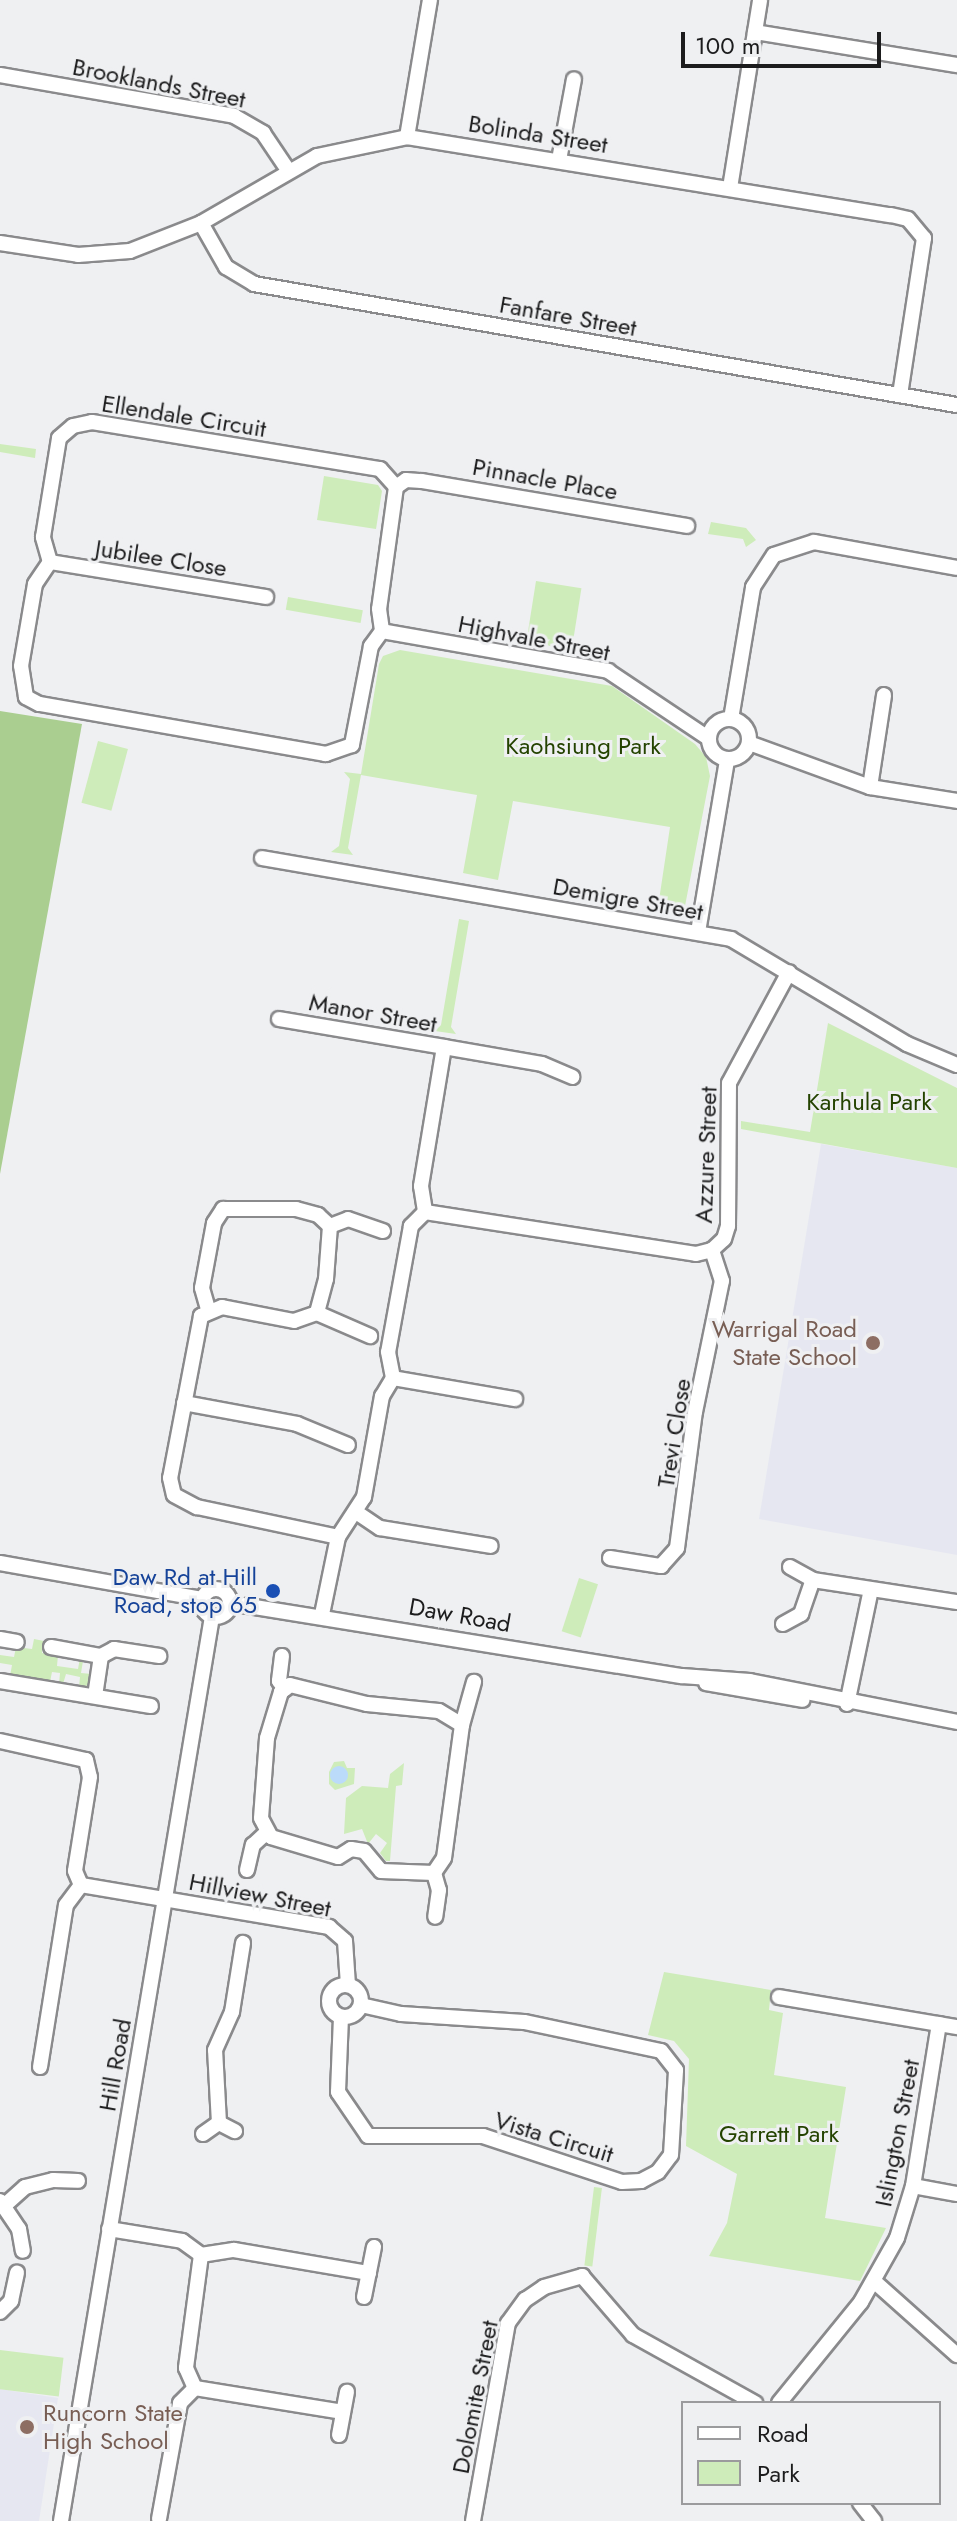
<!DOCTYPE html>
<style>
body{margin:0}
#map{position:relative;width:957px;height:2521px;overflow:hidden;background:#eff0f2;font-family:Jost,sans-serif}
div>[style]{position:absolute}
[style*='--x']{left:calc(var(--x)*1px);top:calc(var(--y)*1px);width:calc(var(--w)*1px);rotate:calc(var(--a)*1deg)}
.built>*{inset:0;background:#e6e7f1}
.green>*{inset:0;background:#ceecba;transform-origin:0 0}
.forest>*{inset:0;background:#aace90}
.water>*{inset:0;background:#bbdbfa}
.round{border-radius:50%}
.roads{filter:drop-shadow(2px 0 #8a8a8c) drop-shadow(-2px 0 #8a8a8c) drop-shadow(0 2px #8a8a8c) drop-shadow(0 -2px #8a8a8c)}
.minor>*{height:14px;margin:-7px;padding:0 7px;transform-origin:7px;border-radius:7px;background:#fff}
.minor>.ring{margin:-7px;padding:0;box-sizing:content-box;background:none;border:14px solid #fff;border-radius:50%}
.dots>*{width:22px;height:22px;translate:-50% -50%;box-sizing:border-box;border:4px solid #eff0f2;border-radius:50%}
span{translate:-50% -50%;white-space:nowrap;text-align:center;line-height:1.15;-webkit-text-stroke:6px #eff0f2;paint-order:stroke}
.street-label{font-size:24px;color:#1c1c1d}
.park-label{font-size:24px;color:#244300}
.education-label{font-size:24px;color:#785e54}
.right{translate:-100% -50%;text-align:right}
.left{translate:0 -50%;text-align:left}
.transit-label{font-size:24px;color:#164399}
.legend{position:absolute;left:681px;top:2401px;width:260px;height:104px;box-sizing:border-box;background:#eff0f2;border:2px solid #9b9b9d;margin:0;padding:10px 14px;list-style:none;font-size:24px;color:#1c1c1d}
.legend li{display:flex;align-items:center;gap:16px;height:40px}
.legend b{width:40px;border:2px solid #9b9b9d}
.scale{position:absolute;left:681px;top:32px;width:200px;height:36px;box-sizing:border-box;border:4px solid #1c1c1d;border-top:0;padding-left:10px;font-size:24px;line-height:28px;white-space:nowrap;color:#1c1c1d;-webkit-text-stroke:6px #eff0f2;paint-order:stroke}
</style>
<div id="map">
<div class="built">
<div style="clip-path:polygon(821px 1144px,957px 1168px,957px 1555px,759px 1519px)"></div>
<div style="clip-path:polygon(0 2389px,58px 2398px,39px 2521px,0 2521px)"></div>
</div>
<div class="green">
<div style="clip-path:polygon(0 444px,36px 449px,35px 458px,0 452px)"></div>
<div style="clip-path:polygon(324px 476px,378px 485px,382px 491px,376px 529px,317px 520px)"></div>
<div style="clip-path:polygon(711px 522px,746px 528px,756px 540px,746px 547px,743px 539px,708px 534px)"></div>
<div style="left:536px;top:581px;width:46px;height:62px;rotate:9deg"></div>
<div style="left:288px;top:597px;width:76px;height:13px;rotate:10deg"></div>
<div style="clip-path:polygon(400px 650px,612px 686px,695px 744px,706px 757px,710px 776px,685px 906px,679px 910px,658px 907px,670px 827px,513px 801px,498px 880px,463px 873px,477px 795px,361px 775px,348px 848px,353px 855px,331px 852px,339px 846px,350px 779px,344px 772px,361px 774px,379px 664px,383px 656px)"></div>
<div style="left:98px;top:741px;width:31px;height:64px;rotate:15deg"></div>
<div style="clip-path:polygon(459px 919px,469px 921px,451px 1027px,456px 1034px,435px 1031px,441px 1025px)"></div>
<div style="clip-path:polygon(828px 1023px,957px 1088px,957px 1168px,741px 1129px,741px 1121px,810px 1132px)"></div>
<div style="left:579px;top:1578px;width:20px;height:56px;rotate:18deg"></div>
<div style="clip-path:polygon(34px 1639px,44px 1641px,42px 1653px,58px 1655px,57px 1666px,78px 1669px,80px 1658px,94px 1661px,83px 1661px,81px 1673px,92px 1674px,90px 1685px,79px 1687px,80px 1677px,66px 1674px,63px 1684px,59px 1684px,60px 1673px,52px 1672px,50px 1682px,10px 1676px,12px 1665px,0 1663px,0 1655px,14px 1657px,16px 1647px,32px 1649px)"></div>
<div style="clip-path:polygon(344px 1761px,347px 1768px,355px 1768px,354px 1784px,335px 1790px,329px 1784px,329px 1772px,334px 1762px)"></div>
<div style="clip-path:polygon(404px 1763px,402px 1785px,396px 1786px,390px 1861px,386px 1861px,380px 1853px,387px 1843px,376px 1834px,368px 1844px,362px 1829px,344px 1834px,346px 1798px,362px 1786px,388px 1788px,390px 1774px)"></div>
<div style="clip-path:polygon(664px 1972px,771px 1990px,769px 2010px,783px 2013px,774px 2075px,846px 2087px,825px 2218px,886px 2228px,860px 2281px,709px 2256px,727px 2223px,737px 2174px,686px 2146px,689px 2059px,674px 2041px,648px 2035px)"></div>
<div style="left:594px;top:2187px;width:8px;height:79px;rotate:7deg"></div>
<div style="left:0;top:2350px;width:64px;height:39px;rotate:7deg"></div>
</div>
<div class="forest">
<div style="clip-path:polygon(0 711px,82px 724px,0 1174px)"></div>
</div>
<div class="water">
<div class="round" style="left:330px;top:1766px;width:18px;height:18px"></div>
</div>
<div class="roads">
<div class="minor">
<div style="--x:755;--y:32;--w:205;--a:9.3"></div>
<div style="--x:0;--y:75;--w:238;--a:9.9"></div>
<div style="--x:234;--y:116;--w:34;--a:30"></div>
<div style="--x:263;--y:133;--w:45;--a:56"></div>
<div style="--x:407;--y:137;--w:139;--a:-80.5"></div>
<div style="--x:559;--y:160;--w:82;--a:-79.5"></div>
<div style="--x:730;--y:188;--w:190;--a:-80.9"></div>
<div style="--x:201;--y:223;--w:51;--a:60.4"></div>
<div style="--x:226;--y:267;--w:33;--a:31"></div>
<div style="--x:254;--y:284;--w:713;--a:9.77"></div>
<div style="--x:0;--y:243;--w:79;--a:8.7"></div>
<div style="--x:78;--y:255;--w:52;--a:-4.4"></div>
<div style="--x:130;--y:251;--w:76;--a:-21.5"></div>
<div style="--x:201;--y:223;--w:134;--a:-30"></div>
<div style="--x:317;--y:156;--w:92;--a:-11.9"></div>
<div style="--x:407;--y:137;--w:490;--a:9.2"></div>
<div style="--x:891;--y:215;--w:17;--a:13"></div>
<div style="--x:908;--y:219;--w:25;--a:50"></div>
<div style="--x:924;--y:238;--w:159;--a:98.7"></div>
<div style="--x:92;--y:422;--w:292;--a:9.3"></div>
<div style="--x:380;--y:469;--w:24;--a:48"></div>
<div style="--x:396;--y:487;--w:123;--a:97.9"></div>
<div style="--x:379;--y:609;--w:22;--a:82"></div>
<div style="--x:382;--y:631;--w:19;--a:126"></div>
<div style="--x:371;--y:646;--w:101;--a:100.9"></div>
<div style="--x:352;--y:745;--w:28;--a:161"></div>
<div style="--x:326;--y:754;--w:291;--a:-170.1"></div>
<div style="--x:39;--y:704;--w:15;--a:-152"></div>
<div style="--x:26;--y:697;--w:31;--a:-99"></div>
<div style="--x:21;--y:666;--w:83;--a:-80.3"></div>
<div style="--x:35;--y:584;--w:27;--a:-56"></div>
<div style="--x:50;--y:562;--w:26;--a:-106"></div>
<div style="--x:43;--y:537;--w:100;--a:-80.8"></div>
<div style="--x:59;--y:438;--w:18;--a:-41"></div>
<div style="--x:73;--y:426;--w:19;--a:-12"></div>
<div style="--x:396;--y:487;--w:12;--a:-35"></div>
<div style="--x:406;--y:480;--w:16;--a:4"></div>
<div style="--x:422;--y:481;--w:269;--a:9.6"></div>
<div style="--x:50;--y:562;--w:219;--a:9.2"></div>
<div style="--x:382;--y:631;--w:230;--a:10"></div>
<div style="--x:608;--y:671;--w:120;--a:33.8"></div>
<div class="ring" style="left:709px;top:719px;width:26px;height:26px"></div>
<div style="--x:731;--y:719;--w:134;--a:-80.5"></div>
<div style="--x:753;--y:587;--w:38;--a:-57"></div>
<div style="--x:774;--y:555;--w:42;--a:-18"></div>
<div style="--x:814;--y:542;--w:145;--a:10.3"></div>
<div style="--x:749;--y:743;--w:129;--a:20"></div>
<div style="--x:870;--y:787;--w:88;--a:9.1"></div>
<div style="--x:870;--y:787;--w:93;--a:-81.3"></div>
<div style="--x:262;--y:858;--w:476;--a:9.8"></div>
<div style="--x:731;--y:939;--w:205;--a:30.8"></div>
<div style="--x:907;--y:1044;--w:54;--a:22.8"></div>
<div style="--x:698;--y:932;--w:174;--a:-80.4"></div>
<div style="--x:279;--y:1019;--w:167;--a:9.6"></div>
<div style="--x:444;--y:1047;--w:141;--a:99.4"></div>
<div style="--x:421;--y:1186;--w:26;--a:81"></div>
<div style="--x:425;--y:1212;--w:20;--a:135"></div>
<div style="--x:411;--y:1226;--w:128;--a:100.3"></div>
<div style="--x:388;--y:1352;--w:26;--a:79"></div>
<div style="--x:393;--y:1378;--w:21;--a:121"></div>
<div style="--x:382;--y:1396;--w:103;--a:100.1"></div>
<div style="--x:364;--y:1497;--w:48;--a:123"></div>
<div style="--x:338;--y:1537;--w:79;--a:101.7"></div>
<div style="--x:444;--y:1047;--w:99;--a:9.8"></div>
<div style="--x:542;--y:1064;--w:33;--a:23"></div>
<div style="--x:425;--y:1212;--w:274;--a:8.8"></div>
<div style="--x:696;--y:1254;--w:16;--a:-14"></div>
<div style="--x:712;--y:1250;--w:16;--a:-43"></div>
<div style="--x:724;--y:1239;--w:14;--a:-73"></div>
<div style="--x:728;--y:1226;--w:143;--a:-89.6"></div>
<div style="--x:729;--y:1083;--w:126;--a:-61.6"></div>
<div style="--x:330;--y:1226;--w:19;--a:-21"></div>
<div style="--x:348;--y:1219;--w:37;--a:19"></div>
<div style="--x:208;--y:1309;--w:22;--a:-106"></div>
<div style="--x:202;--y:1288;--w:66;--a:-79.5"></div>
<div style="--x:214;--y:1223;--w:17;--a:-57"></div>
<div style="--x:223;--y:1209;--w:73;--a:0"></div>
<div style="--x:296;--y:1209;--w:23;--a:15"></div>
<div style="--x:318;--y:1215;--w:16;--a:43"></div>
<div style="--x:330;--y:1226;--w:53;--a:94.3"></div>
<div style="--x:326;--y:1279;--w:35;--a:105"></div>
<div style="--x:317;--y:1313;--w:24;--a:161"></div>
<div style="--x:294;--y:1321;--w:73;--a:-169"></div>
<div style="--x:222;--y:1307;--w:23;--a:157"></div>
<div style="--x:201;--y:1316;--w:165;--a:100.8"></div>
<div style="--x:170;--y:1478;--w:17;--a:77"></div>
<div style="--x:174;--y:1495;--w:26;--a:28"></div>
<div style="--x:197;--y:1507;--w:144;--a:12"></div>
<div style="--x:317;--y:1313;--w:58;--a:23.5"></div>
<div style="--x:393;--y:1378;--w:124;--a:9.8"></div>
<div style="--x:184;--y:1403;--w:115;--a:10.5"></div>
<div style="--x:297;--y:1424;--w:55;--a:22.4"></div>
<div style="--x:356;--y:1512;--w:29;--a:34"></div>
<div style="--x:380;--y:1528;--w:112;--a:9.2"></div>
<div style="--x:610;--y:1558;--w:52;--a:8.9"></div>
<div style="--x:661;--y:1566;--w:24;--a:-48"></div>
<div style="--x:677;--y:1548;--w:137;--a:-82.5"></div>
<div style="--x:695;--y:1412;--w:134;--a:-78.4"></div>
<div style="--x:722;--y:1281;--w:33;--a:-108"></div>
<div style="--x:0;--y:1563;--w:205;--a:10.1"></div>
<div style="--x:790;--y:1567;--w:26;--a:29"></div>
<div style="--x:813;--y:1580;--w:146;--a:8.7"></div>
<div class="ring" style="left:202px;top:1589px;width:14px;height:14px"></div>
<div style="--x:230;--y:1603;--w:458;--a:9.2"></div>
<div style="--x:682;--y:1676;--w:68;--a:4.2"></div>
<div style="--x:750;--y:1681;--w:211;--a:11.2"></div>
<div style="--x:783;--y:1624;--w:21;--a:-29"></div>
<div style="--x:801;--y:1614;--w:36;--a:-71"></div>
<div style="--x:0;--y:1639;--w:17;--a:10"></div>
<div style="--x:51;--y:1647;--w:51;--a:10.2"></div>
<div style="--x:101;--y:1656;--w:40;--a:98.5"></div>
<div style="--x:101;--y:1656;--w:15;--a:-28"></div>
<div style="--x:114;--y:1649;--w:46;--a:8.8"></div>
<div style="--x:282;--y:1656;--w:25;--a:97"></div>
<div style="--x:279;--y:1681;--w:10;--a:53"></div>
<div style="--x:0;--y:1681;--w:153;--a:9.4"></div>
<div style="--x:706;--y:1683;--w:98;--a:9.9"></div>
<div style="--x:290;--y:1685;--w:79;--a:13.9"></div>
<div style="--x:367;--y:1704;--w:72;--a:5.6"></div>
<div style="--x:439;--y:1711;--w:27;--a:31"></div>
<div style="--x:462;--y:1725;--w:134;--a:97.7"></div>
<div style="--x:444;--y:1858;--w:18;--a:124"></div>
<div style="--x:434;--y:1873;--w:53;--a:-177.8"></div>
<div style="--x:381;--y:1871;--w:26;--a:-130"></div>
<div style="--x:364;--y:1851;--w:13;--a:-171"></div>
<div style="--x:351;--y:1849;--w:15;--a:148"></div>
<div style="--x:338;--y:1857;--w:70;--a:-163.4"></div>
<div style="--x:271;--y:1837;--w:21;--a:-118"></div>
<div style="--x:261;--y:1818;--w:80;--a:-85.7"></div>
<div style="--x:267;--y:1738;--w:48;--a:-73.1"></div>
<div style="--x:281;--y:1692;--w:11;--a:-38"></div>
<div style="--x:847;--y:1704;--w:117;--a:-78.2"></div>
<div style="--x:462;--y:1725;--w:45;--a:-74.4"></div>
<div style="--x:0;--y:1741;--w:88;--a:12.5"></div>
<div style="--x:86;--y:1760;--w:17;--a:77"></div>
<div style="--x:90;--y:1777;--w:95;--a:99.1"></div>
<div style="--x:75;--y:1871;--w:15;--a:67"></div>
<div style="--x:81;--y:1885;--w:252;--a:9.6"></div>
<div style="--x:329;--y:1927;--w:21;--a:41"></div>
<div style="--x:345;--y:1941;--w:44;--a:86.1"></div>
<div style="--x:247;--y:1870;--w:26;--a:-77"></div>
<div style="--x:253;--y:1845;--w:19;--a:-43"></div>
<div style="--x:434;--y:1873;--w:18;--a:74"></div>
<div style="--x:439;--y:1890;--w:27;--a:98"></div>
<div class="ring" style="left:329px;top:1985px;width:18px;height:18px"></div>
<div style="--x:779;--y:1997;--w:181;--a:9.6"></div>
<div style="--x:341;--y:2017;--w:75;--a:92.3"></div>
<div style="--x:338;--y:2092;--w:53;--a:55.7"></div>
<div style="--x:368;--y:2136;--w:115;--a:0"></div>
<div style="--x:483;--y:2136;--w:146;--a:18.3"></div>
<div style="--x:622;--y:2182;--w:19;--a:-3"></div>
<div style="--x:641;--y:2181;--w:19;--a:-28"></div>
<div style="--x:658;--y:2172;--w:21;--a:-53"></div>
<div style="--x:671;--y:2155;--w:85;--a:-86.6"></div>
<div style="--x:676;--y:2070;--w:24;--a:-128"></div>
<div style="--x:661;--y:2051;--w:140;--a:-168"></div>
<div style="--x:524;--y:2022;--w:123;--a:-176.3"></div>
<div style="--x:401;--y:2014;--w:41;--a:-167.3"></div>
<div style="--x:40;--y:2067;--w:164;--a:-80.9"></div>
<div style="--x:66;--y:1905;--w:25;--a:-53"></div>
<div style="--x:219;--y:2123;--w:73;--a:-93.1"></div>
<div style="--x:215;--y:2050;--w:42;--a:-65.9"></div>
<div style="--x:232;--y:2012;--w:70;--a:-80.9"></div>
<div style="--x:203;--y:2134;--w:19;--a:-35"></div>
<div style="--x:219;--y:2123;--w:18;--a:27"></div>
<div style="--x:913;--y:2186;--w:45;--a:10.3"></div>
<div style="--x:0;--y:2201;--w:34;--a:56"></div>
<div style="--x:19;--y:2229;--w:22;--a:80"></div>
<div style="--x:5;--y:2205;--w:27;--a:-42"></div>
<div style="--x:25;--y:2187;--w:29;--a:-14"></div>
<div style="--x:53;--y:2180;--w:25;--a:2"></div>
<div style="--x:109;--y:2229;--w:74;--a:9.3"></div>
<div style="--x:182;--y:2241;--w:24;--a:36"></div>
<div style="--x:201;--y:2255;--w:114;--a:97.6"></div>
<div style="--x:186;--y:2368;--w:22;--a:66"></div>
<div style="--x:195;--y:2388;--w:150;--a:9.2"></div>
<div style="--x:201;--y:2255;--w:33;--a:-9"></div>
<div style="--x:234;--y:2250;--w:137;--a:9.7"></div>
<div style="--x:875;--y:2282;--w:110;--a:41.7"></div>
<div style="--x:364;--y:2297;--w:51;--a:-78.7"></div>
<div style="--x:0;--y:2312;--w:16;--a:-45"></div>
<div style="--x:11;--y:2301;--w:29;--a:-78"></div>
<div style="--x:779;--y:2403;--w:130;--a:-50.9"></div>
<div style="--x:861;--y:2302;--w:73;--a:-60.6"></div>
<div style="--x:897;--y:2238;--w:54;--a:-72.9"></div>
<div style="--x:913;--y:2186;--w:164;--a:-80.9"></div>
<div style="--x:339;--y:2435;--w:44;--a:-79.5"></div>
<div style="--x:860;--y:2503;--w:23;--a:52"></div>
<div style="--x:159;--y:2519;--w:118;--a:-79.7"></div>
<div style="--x:180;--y:2403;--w:21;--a:-45"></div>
<div style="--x:61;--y:2521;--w:917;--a:-80.52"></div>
<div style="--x:473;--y:2521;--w:201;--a:-80"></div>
<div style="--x:508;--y:2323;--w:29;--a:-54"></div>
<div style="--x:525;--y:2300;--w:23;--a:-34"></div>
<div style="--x:544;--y:2287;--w:40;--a:-16"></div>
<div style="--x:582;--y:2276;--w:78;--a:49.2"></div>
<div style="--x:633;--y:2335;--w:140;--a:29.1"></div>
</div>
</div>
<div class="dots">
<div style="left:873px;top:1343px;background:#8d6e63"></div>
<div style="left:273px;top:1591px;background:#1a4fb4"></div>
<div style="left:27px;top:2427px;background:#8d6e63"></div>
</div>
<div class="street-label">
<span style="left:159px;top:83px;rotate:11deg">Brooklands Street</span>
<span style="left:538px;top:134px;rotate:9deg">Bolinda Street</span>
<span style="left:568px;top:316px;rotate:10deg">Fanfare Street</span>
<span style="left:184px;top:416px;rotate:9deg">Ellendale Circuit</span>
<span style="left:545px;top:479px;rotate:10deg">Pinnacle Place</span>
<span style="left:161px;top:558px;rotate:9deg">Jubilee Close</span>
<span style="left:534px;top:638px;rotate:11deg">Highvale Street</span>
<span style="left:628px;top:899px;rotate:10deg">Demigre Street</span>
<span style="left:373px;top:1013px;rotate:10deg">Manor Street</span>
<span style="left:706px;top:1155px;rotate:-88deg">Azzure Street</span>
<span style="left:674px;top:1433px;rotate:-81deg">Trevi Close</span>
<span style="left:460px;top:1615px;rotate:10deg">Daw Road</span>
<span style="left:260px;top:1895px;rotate:11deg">Hillview Street</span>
<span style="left:115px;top:2065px;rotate:-80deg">Hill Road</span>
<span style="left:897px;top:2133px;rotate:-79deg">Islington Street</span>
<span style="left:554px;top:2137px;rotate:17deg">Vista Circuit</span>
<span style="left:475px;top:2397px;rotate:-79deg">Dolomite Street</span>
</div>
<div class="park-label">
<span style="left:583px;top:746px">Kaohsiung Park</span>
<span style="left:869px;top:1102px">Karhula Park</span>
<span style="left:779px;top:2134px">Garrett Park</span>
</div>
<div class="education-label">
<span class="right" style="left:857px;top:1343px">Warrigal Road<br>State School</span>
<span class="left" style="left:43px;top:2427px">Runcorn State<br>High School</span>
</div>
<div class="transit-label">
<span class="right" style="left:257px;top:1591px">Daw Rd at Hill<br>Road, stop 65</span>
</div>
<ul class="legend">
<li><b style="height:10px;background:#fff"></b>Road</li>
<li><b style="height:22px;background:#ceecba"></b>Park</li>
</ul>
<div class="scale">100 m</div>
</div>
